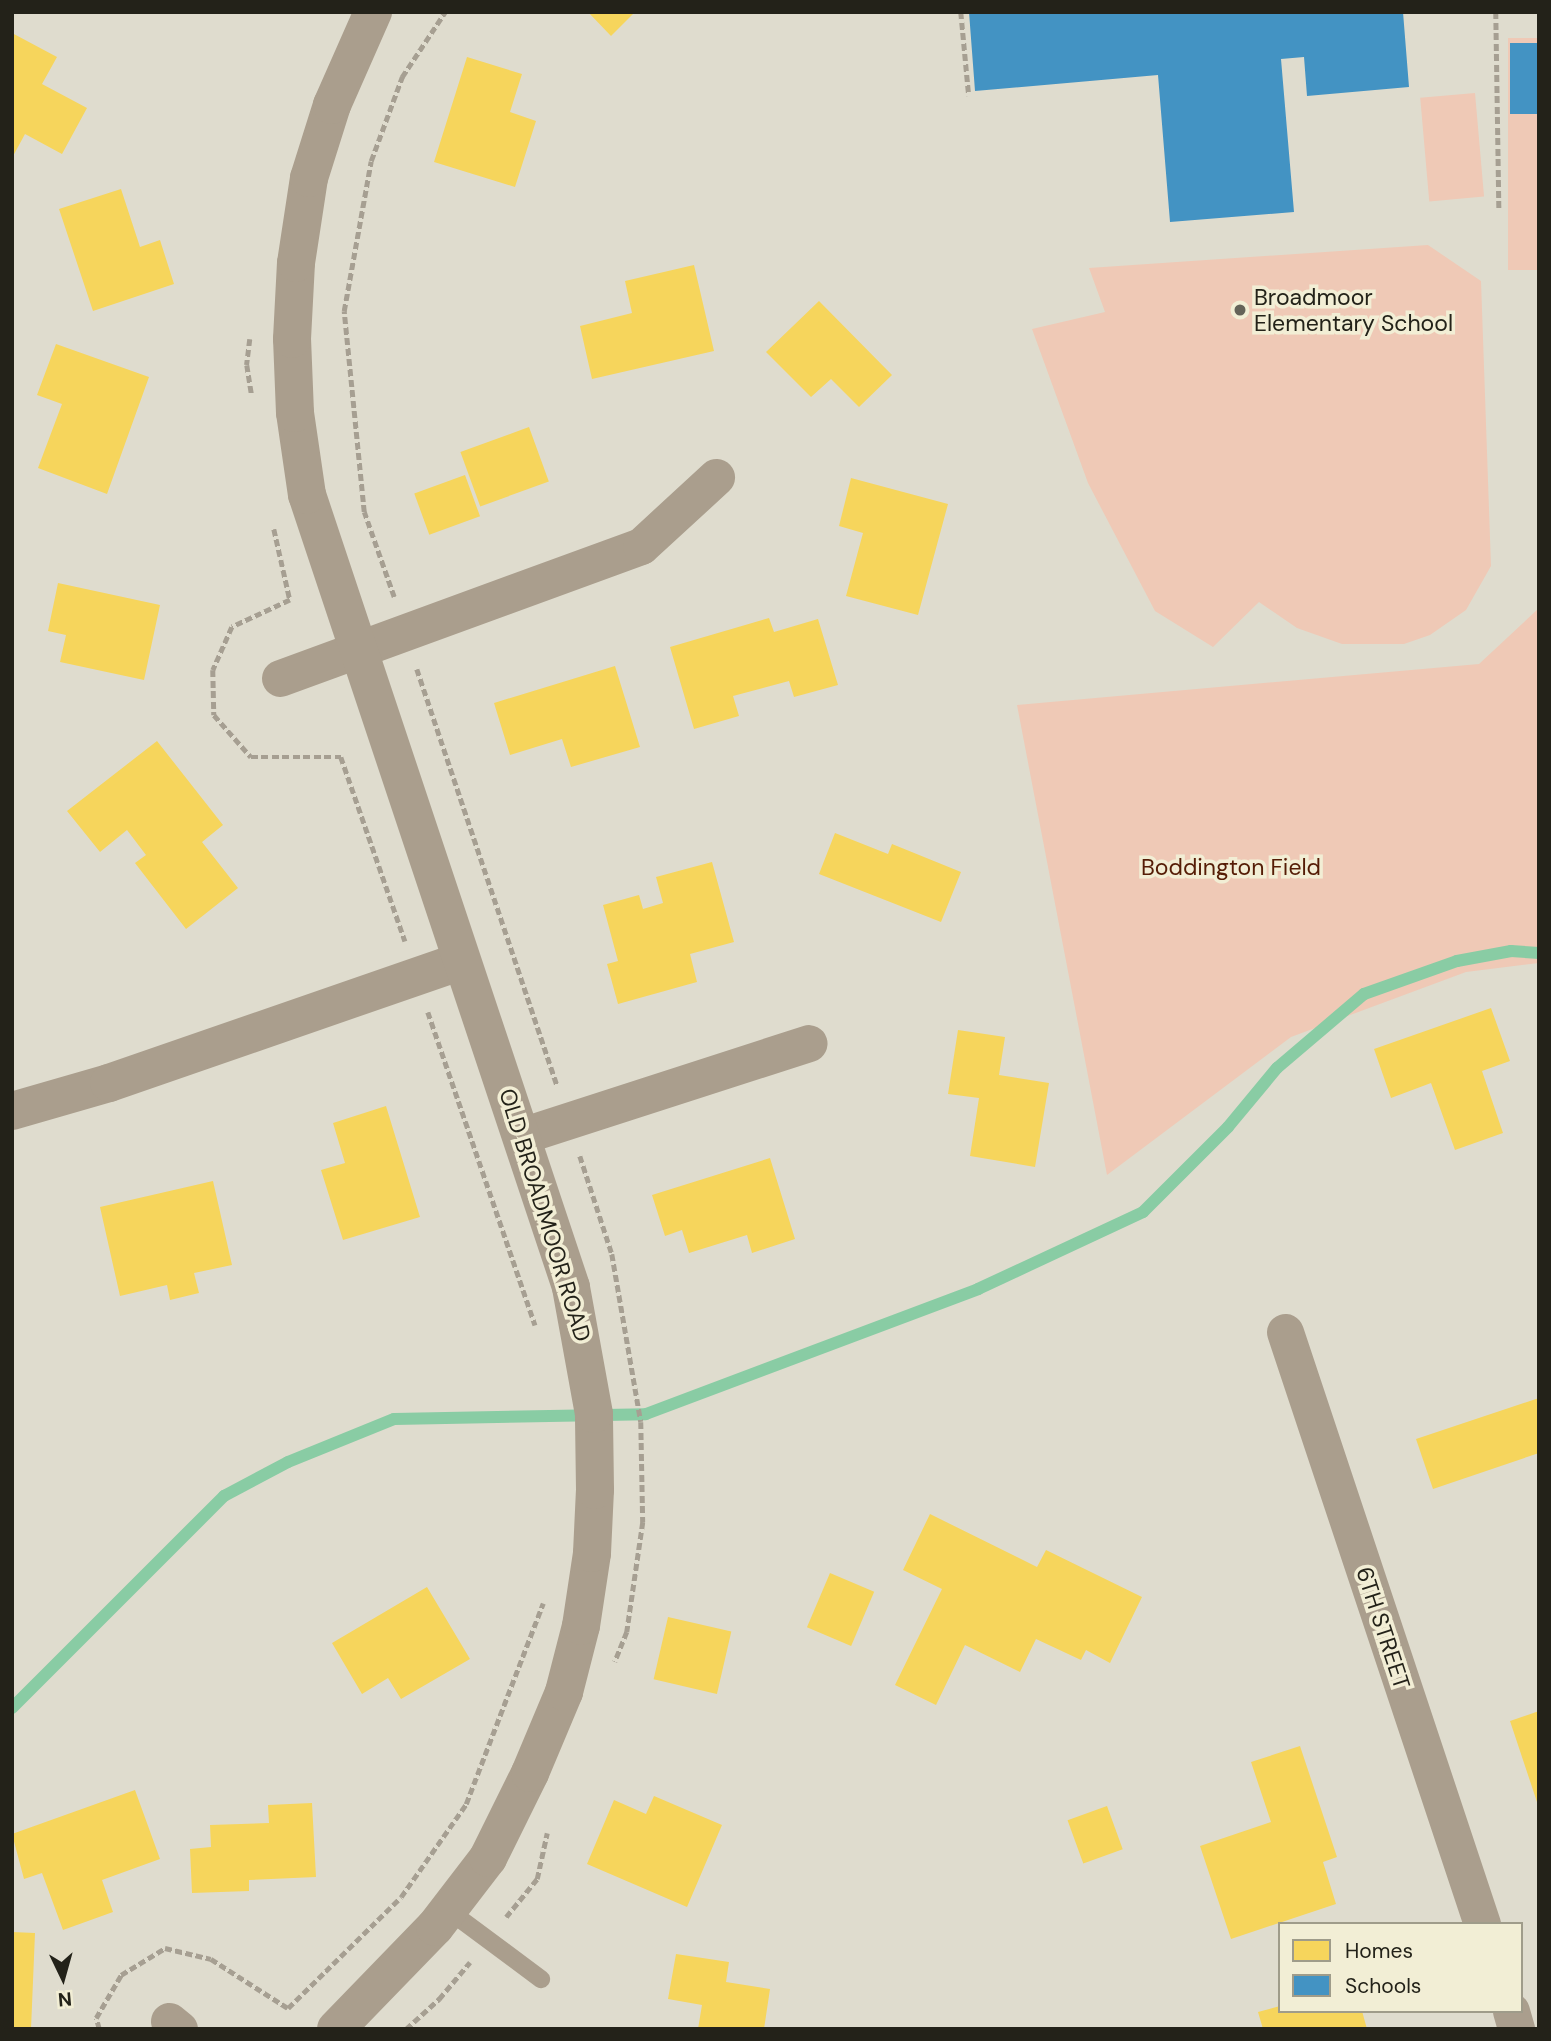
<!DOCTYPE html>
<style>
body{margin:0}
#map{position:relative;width:1551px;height:2041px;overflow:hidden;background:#dfdcce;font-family:"DM Sans",sans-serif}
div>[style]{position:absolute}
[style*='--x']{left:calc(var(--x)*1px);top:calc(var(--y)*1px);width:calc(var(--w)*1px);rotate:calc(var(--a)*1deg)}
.green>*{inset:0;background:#efc9b6;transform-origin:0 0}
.homes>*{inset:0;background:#f6d55c;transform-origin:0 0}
.schools>*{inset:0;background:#4393c3;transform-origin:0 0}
.stream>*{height:12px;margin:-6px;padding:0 6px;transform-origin:6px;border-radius:6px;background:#89cca4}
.path>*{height:4.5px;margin-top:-2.25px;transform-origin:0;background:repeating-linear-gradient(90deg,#a69f92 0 7px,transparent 0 10.5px)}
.service>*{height:18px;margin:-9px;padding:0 9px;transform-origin:9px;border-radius:9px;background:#aa9e8d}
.minor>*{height:37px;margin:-18.5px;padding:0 18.5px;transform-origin:18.5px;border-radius:18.5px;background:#aa9e8d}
.tertiary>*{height:38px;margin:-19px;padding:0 19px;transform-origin:19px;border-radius:19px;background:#aa9e8d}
.dots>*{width:19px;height:19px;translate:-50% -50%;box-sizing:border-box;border:4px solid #f2eed5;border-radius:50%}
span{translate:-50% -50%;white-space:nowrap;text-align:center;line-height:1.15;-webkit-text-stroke:7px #f2eed5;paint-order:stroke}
.poi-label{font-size:23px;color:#232219}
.left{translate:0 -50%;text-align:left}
.park-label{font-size:23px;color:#551d06}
.street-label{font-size:23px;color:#232219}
.frame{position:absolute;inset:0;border:14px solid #232219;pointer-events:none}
.legend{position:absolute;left:1278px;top:1922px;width:245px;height:91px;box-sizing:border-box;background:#f2eed5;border:2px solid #9f9c8a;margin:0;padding:9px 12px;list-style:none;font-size:21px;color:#232219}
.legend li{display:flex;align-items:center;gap:14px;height:35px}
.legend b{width:35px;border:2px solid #9f9c8a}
.north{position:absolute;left:28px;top:1943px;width:70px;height:70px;-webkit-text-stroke:5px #f2eed5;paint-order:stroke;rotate:175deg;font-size:19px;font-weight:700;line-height:28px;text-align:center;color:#232219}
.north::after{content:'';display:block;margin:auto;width:24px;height:32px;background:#232219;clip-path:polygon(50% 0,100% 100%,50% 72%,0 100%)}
</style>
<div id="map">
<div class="green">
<div style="left:1539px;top:38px;width:232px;height:31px;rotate:90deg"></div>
<div style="left:1475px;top:93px;width:104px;height:55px;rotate:85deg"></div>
<div style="clip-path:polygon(1428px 245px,1481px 281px,1491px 566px,1466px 610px,1430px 635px,1404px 644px,1342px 644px,1297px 628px,1259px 602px,1213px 647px,1155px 611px,1088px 483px,1032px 329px,1105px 312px,1089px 268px)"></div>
<div style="clip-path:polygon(1539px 608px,1539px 963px,1466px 972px,1291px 1037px,1107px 1175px,1017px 705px,1479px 664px)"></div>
</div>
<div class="homes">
<div style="clip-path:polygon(588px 12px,635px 12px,611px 36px)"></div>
<div style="clip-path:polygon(12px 33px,57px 57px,42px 84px,87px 108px,62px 154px,25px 134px,12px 158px)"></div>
<div style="clip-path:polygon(467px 57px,522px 74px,510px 112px,536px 121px,515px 187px,434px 162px)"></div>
<div style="clip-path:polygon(121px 189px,140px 247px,160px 240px,174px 284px,93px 311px,59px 209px)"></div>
<div style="clip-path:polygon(694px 265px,714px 351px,592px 379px,580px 326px,632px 313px,625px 281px)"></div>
<div style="clip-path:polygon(819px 301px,892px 375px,859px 407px,831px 379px,811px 397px,766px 352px)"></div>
<div style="clip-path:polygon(56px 344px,149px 377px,107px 494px,38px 468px,62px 404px,37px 395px)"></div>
<div style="left:529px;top:427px;width:58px;height:73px;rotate:70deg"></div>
<div style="left:465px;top:475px;width:44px;height:54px;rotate:70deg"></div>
<div style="clip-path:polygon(851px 478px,948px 504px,918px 615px,846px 596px,863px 533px,839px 526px)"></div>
<div style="clip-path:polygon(58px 583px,160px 605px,144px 680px,60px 662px,66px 635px,48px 631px)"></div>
<div style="clip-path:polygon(769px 618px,774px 632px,818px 619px,838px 685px,794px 697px,789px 681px,733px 696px,739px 716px,694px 729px,670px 647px)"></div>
<div style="clip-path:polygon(615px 666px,640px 747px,571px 767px,562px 739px,510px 755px,494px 703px)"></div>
<div style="clip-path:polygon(157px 741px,223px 825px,202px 842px,238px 888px,186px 929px,135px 863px,146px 855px,127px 830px,100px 852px,67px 811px)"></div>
<div style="clip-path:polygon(835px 833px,888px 854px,892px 844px,961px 872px,941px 922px,819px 874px)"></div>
<div style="clip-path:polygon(712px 862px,734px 942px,690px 954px,697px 982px,618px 1004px,607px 964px,618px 961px,603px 905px,639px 895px,643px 909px,663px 903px,656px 877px)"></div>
<div style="clip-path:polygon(1491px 1008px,1510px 1061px,1482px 1071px,1503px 1133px,1455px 1150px,1431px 1083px,1391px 1098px,1374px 1049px)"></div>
<div style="clip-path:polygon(958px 1030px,1005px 1037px,999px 1075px,1049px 1083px,1035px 1167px,970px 1156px,979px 1098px,948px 1094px)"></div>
<div style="clip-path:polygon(386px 1106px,420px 1217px,343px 1240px,321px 1170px,345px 1163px,333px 1123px)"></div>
<div style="clip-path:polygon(770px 1158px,795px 1239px,752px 1253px,747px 1235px,689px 1253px,682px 1230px,665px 1236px,652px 1195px)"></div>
<div style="clip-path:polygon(213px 1181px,232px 1265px,194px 1273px,199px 1293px,170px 1300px,167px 1285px,120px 1296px,100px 1207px)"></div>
<div style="clip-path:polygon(1539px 1398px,1539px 1453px,1433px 1489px,1416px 1439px)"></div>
<div style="clip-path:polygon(930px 1514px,1037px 1567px,1046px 1550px,1142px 1597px,1110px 1663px,1086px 1650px,1081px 1660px,1036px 1639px,1020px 1672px,965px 1645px,936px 1705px,895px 1685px,942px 1589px,903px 1570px)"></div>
<div style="left:830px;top:1573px;width:48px;height:59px;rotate:23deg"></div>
<div style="clip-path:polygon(427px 1587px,470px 1659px,401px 1699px,388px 1678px,362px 1694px,332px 1643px)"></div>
<div style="left:668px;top:1617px;width:65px;height:64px;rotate:13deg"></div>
<div style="clip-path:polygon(1539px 1711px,1539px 1804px,1538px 1805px,1510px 1721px)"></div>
<div style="clip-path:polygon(1300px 1746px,1337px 1857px,1323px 1862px,1336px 1904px,1231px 1939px,1200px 1846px,1271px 1822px,1251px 1762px)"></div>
<div style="clip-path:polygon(135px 1790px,160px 1859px,102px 1880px,113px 1912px,63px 1930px,42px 1873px,24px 1879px,12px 1834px)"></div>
<div style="clip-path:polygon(654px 1796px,722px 1825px,687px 1907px,587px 1864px,614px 1800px,646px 1814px)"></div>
<div style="clip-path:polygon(312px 1803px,316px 1877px,249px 1880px,249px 1891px,192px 1893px,190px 1849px,211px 1847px,210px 1825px,269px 1823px,268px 1805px)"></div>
<div style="left:1107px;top:1806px;width:46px;height:42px;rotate:70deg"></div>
<div style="clip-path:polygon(12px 1932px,35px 1933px,31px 2029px,12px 2029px)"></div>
<div style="clip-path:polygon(676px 1954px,729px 1962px,726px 1982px,770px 1989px,764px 2029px,698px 2029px,702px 2005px,668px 1999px)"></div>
<div style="clip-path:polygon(1280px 2006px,1280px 2011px,1362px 2011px,1367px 2029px,1263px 2029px,1258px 2012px)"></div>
</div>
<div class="schools">
<div style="clip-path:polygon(969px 12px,1403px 12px,1409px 87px,1307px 96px,1304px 57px,1281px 59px,1294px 212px,1170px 222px,1158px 75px,975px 91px)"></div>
<div style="left:1539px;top:43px;width:71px;height:29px;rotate:90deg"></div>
</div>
<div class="stream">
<div style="--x:12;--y:1708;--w:300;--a:-45"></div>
<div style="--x:224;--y:1496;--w:72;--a:-28"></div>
<div style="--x:288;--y:1462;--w:114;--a:-22.1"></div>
<div style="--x:394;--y:1419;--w:252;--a:-1.1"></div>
<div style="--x:646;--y:1414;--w:355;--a:-20.6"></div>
<div style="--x:978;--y:1289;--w:182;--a:-25"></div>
<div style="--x:1143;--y:1212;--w:120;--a:-45"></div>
<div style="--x:1228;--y:1127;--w:77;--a:-50.3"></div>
<div style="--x:1277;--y:1068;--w:114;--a:-40.4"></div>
<div style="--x:1364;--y:994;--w:99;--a:-19.5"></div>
<div style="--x:1457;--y:961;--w:55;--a:-10.5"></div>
<div style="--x:1511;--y:951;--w:28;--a:4"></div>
</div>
<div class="path">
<div style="--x:961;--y:12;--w:84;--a:84.6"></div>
<div style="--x:1496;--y:12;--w:196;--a:89.1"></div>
<div style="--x:250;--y:339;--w:26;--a:97"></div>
<div style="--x:247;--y:365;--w:31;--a:81"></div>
<div style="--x:274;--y:529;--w:73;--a:77.3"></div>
<div style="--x:290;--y:600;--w:64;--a:155"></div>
<div style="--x:232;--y:627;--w:47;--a:113.8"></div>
<div style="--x:213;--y:670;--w:45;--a:88.7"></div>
<div style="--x:214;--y:715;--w:56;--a:48.6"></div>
<div style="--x:251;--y:757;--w:90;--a:0"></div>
<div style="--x:341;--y:757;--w:195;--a:70.8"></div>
<div style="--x:394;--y:597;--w:90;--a:-109.4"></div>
<div style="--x:364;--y:512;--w:202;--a:-95.7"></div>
<div style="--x:344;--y:311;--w:152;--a:-79.8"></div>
<div style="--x:371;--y:161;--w:90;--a:-69.7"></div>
<div style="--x:402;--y:77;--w:78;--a:-56.5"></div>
<div style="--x:417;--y:669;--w:439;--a:71.4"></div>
<div style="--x:428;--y:1012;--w:331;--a:71.1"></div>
<div style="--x:580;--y:1156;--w:103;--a:71.9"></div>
<div style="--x:612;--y:1254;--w:170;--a:80.2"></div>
<div style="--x:641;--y:1422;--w:100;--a:88.9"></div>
<div style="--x:643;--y:1522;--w:111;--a:98.3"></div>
<div style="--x:627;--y:1632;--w:32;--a:112"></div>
<div style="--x:506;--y:1917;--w:49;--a:-50.8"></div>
<div style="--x:537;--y:1879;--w:47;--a:-77.7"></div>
<div style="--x:99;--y:2029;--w:11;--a:-105"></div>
<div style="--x:96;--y:2018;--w:50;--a:-59.8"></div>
<div style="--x:121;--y:1975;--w:52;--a:-31.5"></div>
<div style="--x:165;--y:1948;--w:47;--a:13.4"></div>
<div style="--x:211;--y:1959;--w:91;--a:32.5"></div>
<div style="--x:288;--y:2008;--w:158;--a:-44.5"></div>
<div style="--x:401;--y:1897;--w:113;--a:-55"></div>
<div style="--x:466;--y:1804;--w:215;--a:-69"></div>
<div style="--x:406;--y:2029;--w:45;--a:-42.3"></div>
<div style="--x:439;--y:1999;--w:48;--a:-50"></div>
</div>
<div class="service">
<div style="--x:448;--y:1910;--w:116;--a:36.6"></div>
</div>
<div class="minor">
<div style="--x:280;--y:678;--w:384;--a:-20.1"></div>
<div style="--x:641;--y:546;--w:102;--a:-42.6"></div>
<div style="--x:524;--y:1135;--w:299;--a:-17.9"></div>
<div style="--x:1285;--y:1332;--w:624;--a:71.59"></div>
<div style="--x:1511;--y:2011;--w:19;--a:74"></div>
<div style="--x:169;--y:2021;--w:13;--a:39"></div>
</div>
<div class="tertiary">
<div style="--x:12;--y:1111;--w:101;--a:-16.1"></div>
<div style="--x:109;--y:1083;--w:373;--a:-19.1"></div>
<div style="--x:336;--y:2029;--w:142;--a:-45.9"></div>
<div style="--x:435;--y:1927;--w:87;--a:-52.5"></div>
<div style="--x:488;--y:1858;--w:95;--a:-63.7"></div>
<div style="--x:530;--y:1773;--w:88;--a:-67.2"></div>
<div style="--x:564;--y:1692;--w:68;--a:-75.6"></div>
<div style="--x:581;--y:1626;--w:74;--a:-81.4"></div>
<div style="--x:592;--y:1553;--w:63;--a:-87.3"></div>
<div style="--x:595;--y:1490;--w:76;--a:-90.8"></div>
<div style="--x:594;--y:1414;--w:129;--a:-100.3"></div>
<div style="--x:571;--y:1287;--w:835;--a:-108.43"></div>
<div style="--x:307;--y:495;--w:83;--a:-98.3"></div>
<div style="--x:295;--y:413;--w:74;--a:-92.3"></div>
<div style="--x:292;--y:339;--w:76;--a:-87"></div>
<div style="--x:296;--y:263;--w:86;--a:-81.3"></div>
<div style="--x:309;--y:178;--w:77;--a:-72.5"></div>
<div style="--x:332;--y:105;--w:102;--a:-66.2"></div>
</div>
<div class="dots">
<div style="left:1240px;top:310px;background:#656358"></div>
</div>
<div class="poi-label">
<span class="left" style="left:1254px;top:310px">Broadmoor<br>Elementary School</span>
</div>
<div class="park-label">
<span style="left:1231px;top:867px">Boddington Field</span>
</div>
<div class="street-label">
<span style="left:545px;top:1215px;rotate:73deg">OLD BROADMOOR ROAD</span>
<span style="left:1383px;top:1628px;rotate:72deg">6TH STREET</span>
</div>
<div class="frame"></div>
<ul class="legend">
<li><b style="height:19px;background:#f6d55c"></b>Homes</li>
<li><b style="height:19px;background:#4393c3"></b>Schools</li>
</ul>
<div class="north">N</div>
</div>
